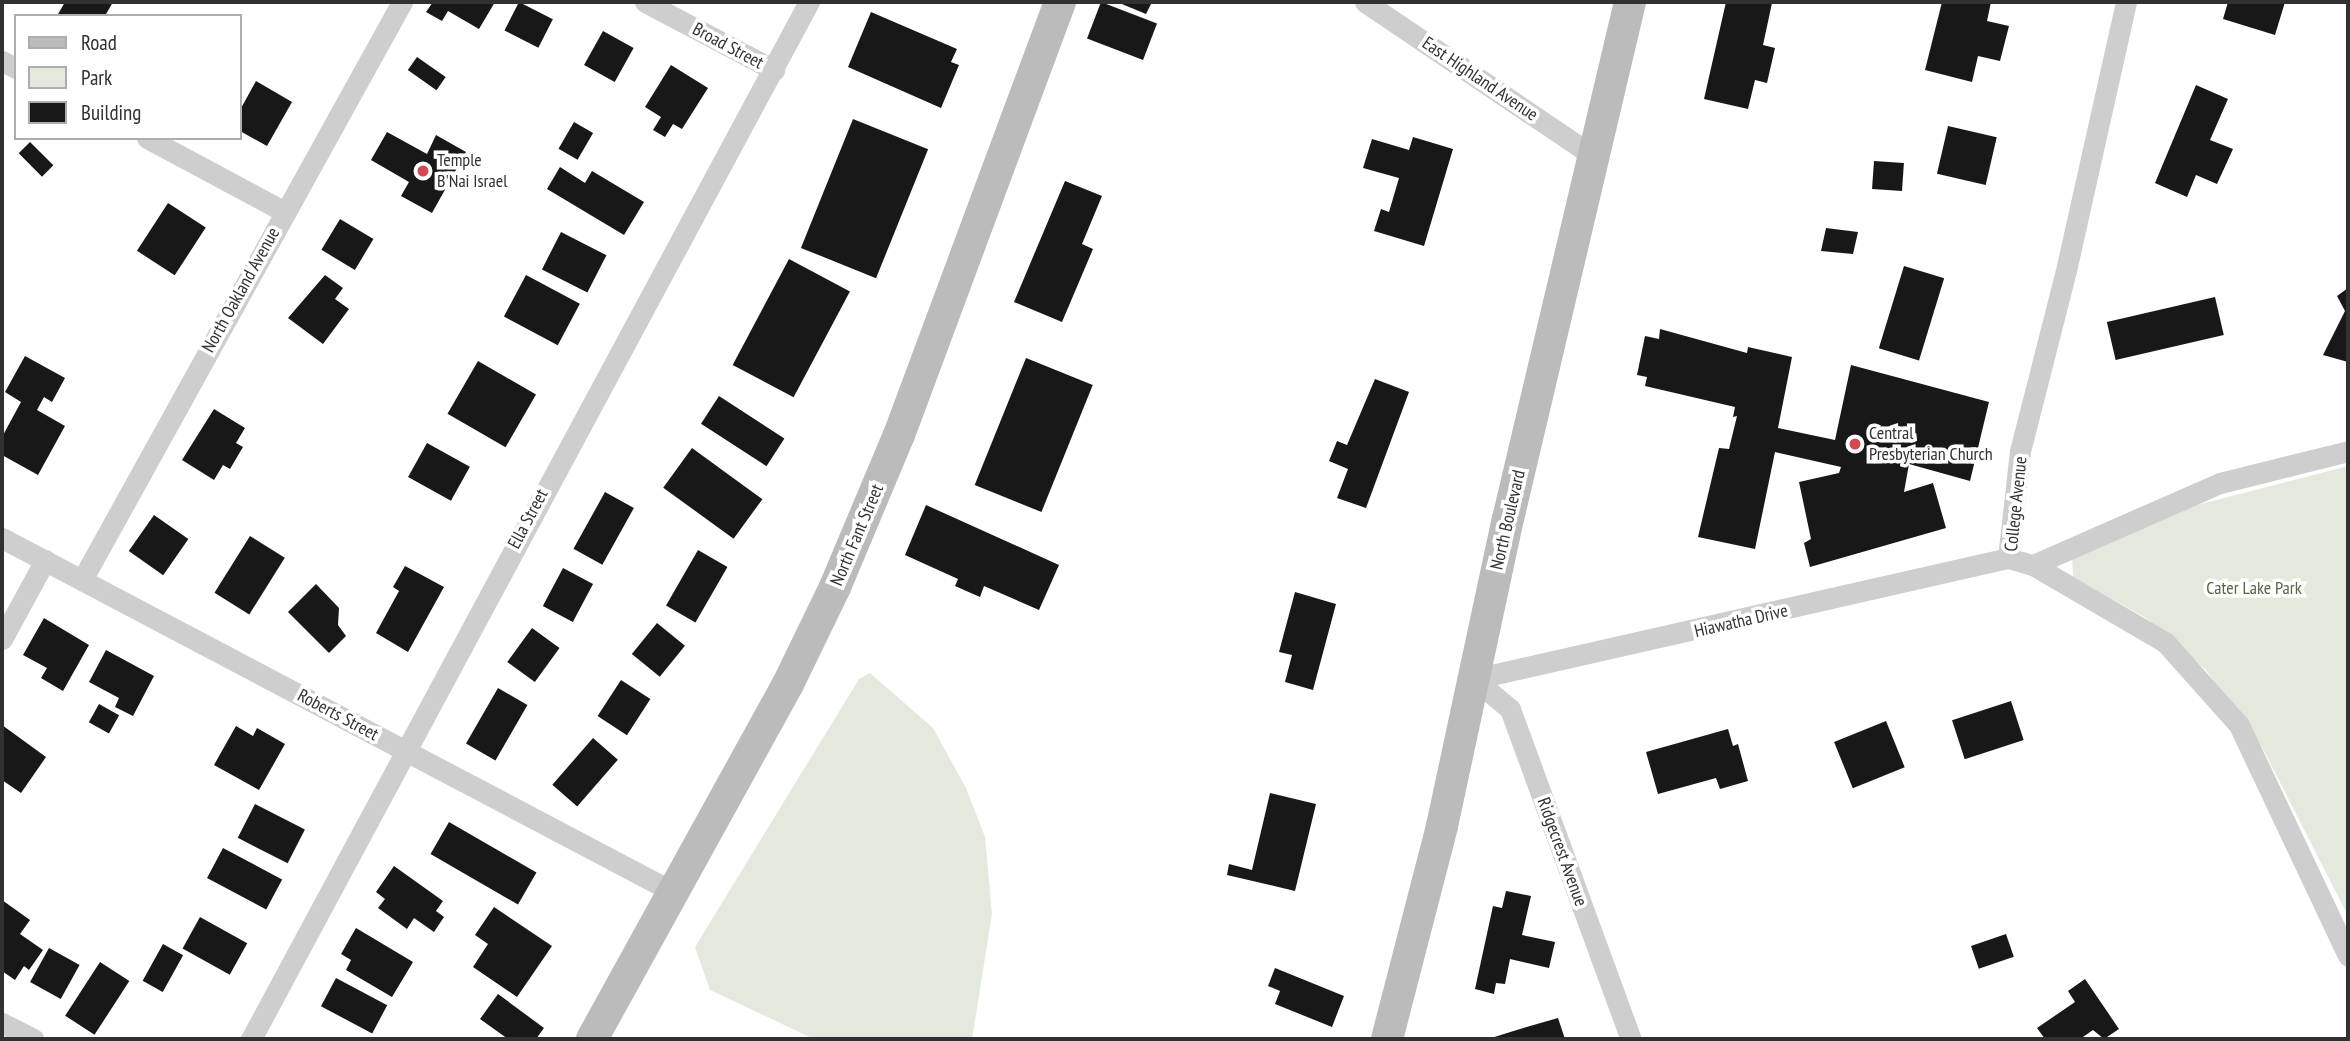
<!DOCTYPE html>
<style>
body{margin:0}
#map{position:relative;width:2350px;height:1041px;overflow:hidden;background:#fff;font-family:"PT Sans Narrow",sans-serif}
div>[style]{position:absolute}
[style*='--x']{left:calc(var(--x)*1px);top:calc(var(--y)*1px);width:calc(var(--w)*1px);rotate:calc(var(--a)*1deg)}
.green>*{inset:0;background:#e4e9de}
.building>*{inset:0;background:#181818;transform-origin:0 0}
.street>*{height:21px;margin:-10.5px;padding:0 10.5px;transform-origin:10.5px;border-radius:10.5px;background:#cecece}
.secondary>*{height:32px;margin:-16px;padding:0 16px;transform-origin:16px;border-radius:16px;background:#bbb}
.dots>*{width:19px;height:19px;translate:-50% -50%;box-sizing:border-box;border:4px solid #fff;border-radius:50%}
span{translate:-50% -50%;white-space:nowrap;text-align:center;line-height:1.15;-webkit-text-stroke:7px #fff;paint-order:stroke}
.street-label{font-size:18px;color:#313131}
.poi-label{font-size:18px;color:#313131}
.left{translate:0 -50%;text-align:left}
.park-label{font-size:18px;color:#546843}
.frame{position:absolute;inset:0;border:4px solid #313131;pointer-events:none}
.legend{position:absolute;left:14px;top:14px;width:228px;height:126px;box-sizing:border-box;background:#fff;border:2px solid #adadad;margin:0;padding:9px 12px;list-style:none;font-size:21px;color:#313131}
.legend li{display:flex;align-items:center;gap:14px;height:35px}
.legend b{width:35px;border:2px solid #adadad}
</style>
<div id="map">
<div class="green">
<div style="clip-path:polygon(2348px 466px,2348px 916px,2262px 747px,2206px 670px,2146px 618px,2073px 577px,2072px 558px,2197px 505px)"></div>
<div style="clip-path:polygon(870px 673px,933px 728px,966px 788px,985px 837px,992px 914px,972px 1039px,814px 1039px,710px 990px,695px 947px,859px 679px)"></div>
</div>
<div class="building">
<div style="clip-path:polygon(65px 2px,113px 2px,105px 16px,57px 16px)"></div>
<div style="clip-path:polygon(433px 2px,495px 2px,479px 29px,448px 11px,442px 21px,426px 12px)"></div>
<div style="left:519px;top:2px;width:38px;height:32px;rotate:27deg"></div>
<div style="left:1101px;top:2px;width:60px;height:39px;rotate:21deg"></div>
<div style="clip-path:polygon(1117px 2px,1152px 2px,1146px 14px)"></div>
<div style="clip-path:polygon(1726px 2px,1772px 3px,1763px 45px,1775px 48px,1767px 83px,1755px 80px,1748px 109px,1704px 99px)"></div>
<div style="clip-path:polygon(1942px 2px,1991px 2px,1987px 21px,2009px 26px,2000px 61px,1978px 56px,1972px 82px,1925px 70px)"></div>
<div style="clip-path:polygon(2228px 2px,2285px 2px,2275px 35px,2223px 19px)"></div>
<div style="clip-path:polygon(871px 12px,957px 49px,951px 62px,959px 65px,941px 108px,848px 67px)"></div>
<div style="left:603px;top:31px;width:35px;height:39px;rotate:29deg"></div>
<div style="left:417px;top:57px;width:35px;height:16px;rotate:35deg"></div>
<div style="clip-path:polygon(671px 65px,708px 88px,682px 129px,673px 124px,665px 137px,653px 130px,661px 117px,645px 107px)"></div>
<div style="clip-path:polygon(256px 81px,292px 102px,267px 146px,240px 131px,240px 110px)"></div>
<div style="clip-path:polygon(2196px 85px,2228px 99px,2210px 140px,2233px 149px,2217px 184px,2196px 175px,2187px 197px,2155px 183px)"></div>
<div style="left:853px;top:119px;width:81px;height:139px;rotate:22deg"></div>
<div style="left:574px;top:122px;width:22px;height:31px;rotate:30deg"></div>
<div style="left:1948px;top:126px;width:50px;height:49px;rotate:13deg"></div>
<div style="clip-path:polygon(387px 132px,427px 154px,436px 135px,466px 152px,432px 213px,401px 196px,409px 182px,371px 160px)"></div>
<div style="clip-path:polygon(1413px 137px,1453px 149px,1424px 246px,1374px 231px,1381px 209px,1389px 212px,1399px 178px,1363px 168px,1372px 139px,1409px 150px)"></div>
<div style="left:30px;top:142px;width:33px;height:16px;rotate:45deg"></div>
<div style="left:1874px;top:161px;width:30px;height:28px;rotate:4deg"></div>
<div style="clip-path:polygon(560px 167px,585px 183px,592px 171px,644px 202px,624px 235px,547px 189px)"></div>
<div style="clip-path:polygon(1065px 181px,1102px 196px,1082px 244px,1093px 249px,1062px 322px,1014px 302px)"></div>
<div style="left:168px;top:203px;width:45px;height:57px;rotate:33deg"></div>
<div style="left:340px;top:219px;width:39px;height:36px;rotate:31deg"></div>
<div style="clip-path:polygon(1826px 228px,1858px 232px,1853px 254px,1821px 251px)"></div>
<div style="left:561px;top:232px;width:51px;height:42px;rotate:27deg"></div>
<div style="left:789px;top:259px;width:69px;height:120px;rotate:28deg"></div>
<div style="left:1904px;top:266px;width:42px;height:86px;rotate:17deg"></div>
<div style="clip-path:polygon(325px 275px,343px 288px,335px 299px,349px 309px,323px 344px,288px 318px)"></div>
<div style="left:526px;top:275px;width:61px;height:47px;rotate:28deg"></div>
<div style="clip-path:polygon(2348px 288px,2348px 362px,2323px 355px,2345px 311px,2337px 296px)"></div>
<div style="left:2215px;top:297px;width:39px;height:111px;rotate:77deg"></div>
<div style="clip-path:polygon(1660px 329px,1747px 353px,1748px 347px,1792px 357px,1778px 428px,1835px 440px,1851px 365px,1989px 402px,1970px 481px,1909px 464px,1904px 492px,1933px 483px,1946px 528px,1810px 567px,1804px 543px,1811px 539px,1799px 482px,1839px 473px,1841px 467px,1775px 452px,1755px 549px,1698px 537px,1719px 448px,1729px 449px,1737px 416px,1733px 417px,1735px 407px,1645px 386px,1647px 377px,1637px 375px,1645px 336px,1659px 339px)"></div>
<div style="clip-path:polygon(25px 356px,65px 378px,52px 402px,44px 397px,37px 410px,65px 426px,38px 475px,2px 455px,2px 437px,21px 402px,5px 392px)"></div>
<div style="left:1026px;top:358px;width:72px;height:137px;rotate:22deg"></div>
<div style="left:478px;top:361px;width:67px;height:61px;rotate:30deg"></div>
<div style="clip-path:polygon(1375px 379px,1409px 392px,1366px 508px,1337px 498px,1348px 469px,1329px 461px,1337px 441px,1347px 445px)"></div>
<div style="left:719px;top:396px;width:78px;height:33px;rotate:33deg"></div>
<div style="clip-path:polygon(214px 409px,245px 428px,236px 443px,243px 447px,230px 469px,223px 465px,214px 480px,182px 460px)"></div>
<div style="left:427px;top:443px;width:49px;height:39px;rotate:29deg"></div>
<div style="left:692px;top:448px;width:87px;height:49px;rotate:36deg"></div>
<div style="left:605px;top:492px;width:33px;height:65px;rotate:29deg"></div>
<div style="clip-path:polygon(926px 505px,1059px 565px,1039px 610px,984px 586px,980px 597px,955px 586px,958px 579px,905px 555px)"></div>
<div style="left:154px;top:515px;width:42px;height:44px;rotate:35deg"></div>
<div style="left:250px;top:536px;width:41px;height:67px;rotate:32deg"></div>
<div style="left:698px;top:550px;width:34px;height:64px;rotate:30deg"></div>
<div style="clip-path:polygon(405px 566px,444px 587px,408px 652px,376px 633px,399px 591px,393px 587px)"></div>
<div style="left:563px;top:568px;width:34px;height:43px;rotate:28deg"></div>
<div style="clip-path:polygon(316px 584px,339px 608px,338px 625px,346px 636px,329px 653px,288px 612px)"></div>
<div style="clip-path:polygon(1295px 592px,1336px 604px,1313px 690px,1285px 682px,1292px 655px,1279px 652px)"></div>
<div style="clip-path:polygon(44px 618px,89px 645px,63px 691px,41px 678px,47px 668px,23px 655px)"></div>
<div style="left:657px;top:623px;width:36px;height:40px;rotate:39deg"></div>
<div style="left:532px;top:628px;width:34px;height:42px;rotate:36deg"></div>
<div style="clip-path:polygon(106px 650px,154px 676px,133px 716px,115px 707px,119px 698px,89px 682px)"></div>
<div style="left:621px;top:680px;width:35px;height:43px;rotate:33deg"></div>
<div style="left:498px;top:688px;width:34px;height:64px;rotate:30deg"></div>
<div style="left:2011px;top:701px;width:41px;height:62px;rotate:72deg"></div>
<div style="left:99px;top:704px;width:23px;height:21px;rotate:29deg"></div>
<div style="left:1886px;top:721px;width:50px;height:56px;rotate:68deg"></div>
<div style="clip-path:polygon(2px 725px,46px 757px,21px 793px,2px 780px)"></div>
<div style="clip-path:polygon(236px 726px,253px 736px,257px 728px,285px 744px,259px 790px,214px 765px)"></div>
<div style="clip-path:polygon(1728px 729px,1733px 746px,1738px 744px,1748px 781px,1720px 789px,1716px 778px,1658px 794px,1646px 752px)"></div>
<div style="left:593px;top:738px;width:33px;height:62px;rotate:41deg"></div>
<div style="clip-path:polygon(1270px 793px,1316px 804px,1295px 891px,1227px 875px,1229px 864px,1252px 870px)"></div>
<div style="left:255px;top:804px;width:56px;height:38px;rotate:27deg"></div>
<div style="left:449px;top:822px;width:101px;height:37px;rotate:30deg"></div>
<div style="left:223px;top:848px;width:67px;height:34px;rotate:28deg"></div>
<div style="clip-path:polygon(394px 866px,443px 901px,436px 911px,444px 917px,434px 932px,414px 918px,407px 929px,378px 908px,385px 899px,376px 892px)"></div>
<div style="clip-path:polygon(1506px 891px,1531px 896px,1522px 935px,1555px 942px,1549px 968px,1510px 959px,1505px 984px,1496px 983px,1494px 994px,1475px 989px,1493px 906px,1502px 908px)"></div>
<div style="clip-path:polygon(2px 900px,30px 920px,20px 934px,43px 950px,29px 970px,24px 966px,15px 980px,2px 971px)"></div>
<div style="clip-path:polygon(494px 907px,552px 946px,517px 997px,473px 967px,488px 944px,475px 935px)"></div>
<div style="left:200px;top:917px;width:54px;height:36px;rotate:29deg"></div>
<div style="clip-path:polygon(356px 928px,413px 962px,392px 997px,346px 970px,351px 960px,341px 954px)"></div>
<div style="left:2006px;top:934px;width:24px;height:37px;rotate:71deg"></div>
<div style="left:163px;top:944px;width:23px;height:42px;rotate:29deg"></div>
<div style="left:49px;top:948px;width:35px;height:39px;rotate:29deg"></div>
<div style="left:100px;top:962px;width:35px;height:64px;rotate:33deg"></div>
<div style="clip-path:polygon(1275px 968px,1344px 996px,1332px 1027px,1275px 1004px,1280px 991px,1268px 986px)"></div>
<div style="left:336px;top:978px;width:58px;height:32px;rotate:28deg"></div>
<div style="clip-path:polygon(2085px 979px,2119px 1029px,2104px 1039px,2093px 1030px,2080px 1039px,2045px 1039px,2037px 1028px,2075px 1002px,2068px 991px)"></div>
<div style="clip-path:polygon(498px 994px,544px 1028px,536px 1039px,508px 1039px,480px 1019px)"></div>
<div style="clip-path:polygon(1558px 1018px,1565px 1039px,1488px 1039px,1520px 1029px)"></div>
</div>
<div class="street">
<div style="--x:645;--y:2;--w:146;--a:27.8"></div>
<div style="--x:1365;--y:2;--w:277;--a:34"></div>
<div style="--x:2;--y:61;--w:16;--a:27"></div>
<div style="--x:147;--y:138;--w:157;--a:28.2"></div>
<div style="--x:2;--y:538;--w:761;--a:27.81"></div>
<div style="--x:2008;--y:558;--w:108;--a:-83.6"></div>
<div style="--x:2020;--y:451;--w:191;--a:-75.7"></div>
<div style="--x:2067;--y:266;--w:271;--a:-77.4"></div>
<div style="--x:2008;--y:558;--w:26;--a:16"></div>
<div style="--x:2033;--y:565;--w:153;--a:30.3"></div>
<div style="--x:2165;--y:642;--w:111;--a:48.3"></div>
<div style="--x:2239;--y:725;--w:255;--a:64.7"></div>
<div style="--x:2033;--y:565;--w:204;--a:-23.7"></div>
<div style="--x:2220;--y:483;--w:132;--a:-14"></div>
<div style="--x:82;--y:580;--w:661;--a:-61.03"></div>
<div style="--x:2;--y:639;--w:90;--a:-61.4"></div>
<div style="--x:1474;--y:679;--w:548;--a:-12.77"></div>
<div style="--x:1474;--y:679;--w:47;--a:39.8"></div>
<div style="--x:1510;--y:709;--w:351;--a:69.9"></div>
<div style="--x:2;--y:1023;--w:35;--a:27"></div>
<div style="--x:251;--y:1039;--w:1178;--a:-61.72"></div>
</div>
<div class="secondary">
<div style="--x:592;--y:1039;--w:406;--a:-61.1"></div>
<div style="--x:788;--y:684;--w:108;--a:-64.1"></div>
<div style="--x:835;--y:587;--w:165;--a:-67.2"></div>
<div style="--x:899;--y:435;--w:462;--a:-69.6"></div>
<div style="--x:1387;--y:1039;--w:220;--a:-75.5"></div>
<div style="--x:1442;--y:826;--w:314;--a:-77.9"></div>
<div style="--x:1508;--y:519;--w:531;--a:-76.72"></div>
</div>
<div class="dots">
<div style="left:423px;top:171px;background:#d24952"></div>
<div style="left:1855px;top:444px;background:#d24952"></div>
</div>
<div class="street-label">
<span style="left:728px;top:46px;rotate:28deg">Broad Street</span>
<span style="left:1480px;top:79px;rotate:34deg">East Highland Avenue</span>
<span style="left:241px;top:290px;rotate:-61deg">North Oakland Avenue</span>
<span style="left:2016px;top:504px;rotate:-84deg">College Avenue</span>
<span style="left:528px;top:519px;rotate:-62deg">Ella Street</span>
<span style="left:1508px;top:520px;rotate:-77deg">North Boulevard</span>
<span style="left:857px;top:535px;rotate:-67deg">North Fant Street</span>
<span style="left:1741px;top:621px;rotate:-13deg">Hiawatha Drive</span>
<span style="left:338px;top:715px;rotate:28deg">Roberts Street</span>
<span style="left:1562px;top:852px;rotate:70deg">Ridgecrest Avenue</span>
</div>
<div class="poi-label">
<span class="left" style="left:437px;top:171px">Temple<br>B'Nai Israel</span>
<span class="left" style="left:1869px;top:444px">Central<br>Presbyterian Church</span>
</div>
<div class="park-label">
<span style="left:2254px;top:588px">Cater Lake Park</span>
</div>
<div class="frame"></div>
<ul class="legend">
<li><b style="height:9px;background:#bbb"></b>Road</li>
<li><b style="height:19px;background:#e4e9de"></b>Park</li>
<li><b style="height:19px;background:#181818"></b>Building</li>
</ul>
</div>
